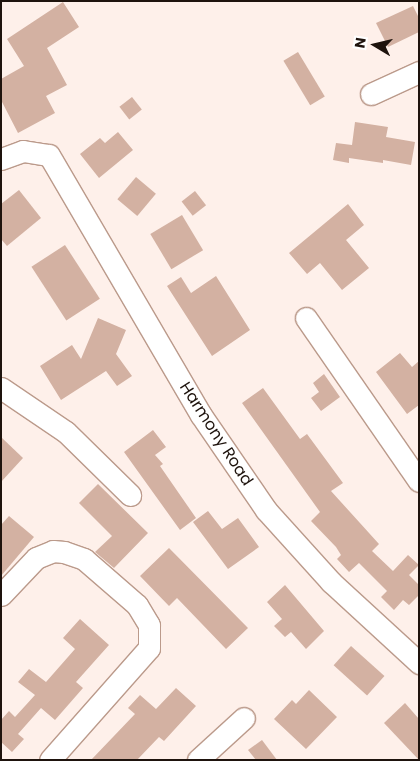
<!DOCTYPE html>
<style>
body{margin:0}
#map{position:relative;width:420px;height:761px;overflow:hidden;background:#fef0ea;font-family:Poppins,sans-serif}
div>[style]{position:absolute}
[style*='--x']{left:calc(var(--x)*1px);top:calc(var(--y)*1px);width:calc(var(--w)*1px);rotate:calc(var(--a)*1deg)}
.building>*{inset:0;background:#d3b1a2;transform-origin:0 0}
.roads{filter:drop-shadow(1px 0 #bb9a8b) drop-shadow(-1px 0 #bb9a8b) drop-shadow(0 1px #bb9a8b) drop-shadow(0 -1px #bb9a8b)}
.minor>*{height:21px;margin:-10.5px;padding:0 10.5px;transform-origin:10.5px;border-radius:10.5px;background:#fff}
span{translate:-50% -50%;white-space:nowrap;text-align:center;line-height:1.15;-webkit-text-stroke:4.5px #fff;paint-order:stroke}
.street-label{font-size:16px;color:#1e130d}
.frame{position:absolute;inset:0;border:2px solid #1e130d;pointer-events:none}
.north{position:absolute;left:350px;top:20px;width:50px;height:50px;-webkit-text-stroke:4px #fff;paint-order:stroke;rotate:279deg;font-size:14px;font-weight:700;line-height:20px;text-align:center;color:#1e130d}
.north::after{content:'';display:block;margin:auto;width:18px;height:22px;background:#1e130d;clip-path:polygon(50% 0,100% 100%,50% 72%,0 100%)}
</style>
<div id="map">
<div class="building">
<div style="clip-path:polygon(63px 2px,79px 27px,47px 48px,67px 85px,46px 96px,55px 113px,18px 133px,1px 100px,1px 79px,24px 66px,7px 39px)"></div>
<div style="clip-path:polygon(413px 6px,419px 18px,419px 32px,388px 47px,376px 23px)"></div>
<div style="left:298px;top:52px;width:52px;height:17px;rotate:59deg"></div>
<div style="left:132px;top:97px;width:16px;height:16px;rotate:52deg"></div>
<div style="clip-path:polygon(355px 122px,388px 127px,386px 137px,415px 142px,411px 165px,383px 160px,383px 163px,349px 158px,349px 163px,333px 160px,336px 143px,352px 145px)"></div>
<div style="clip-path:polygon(118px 132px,133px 150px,99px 178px,80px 154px,100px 138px,105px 143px)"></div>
<div style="left:136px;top:177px;width:26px;height:29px;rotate:40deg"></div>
<div style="clip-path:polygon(19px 190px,41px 218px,7px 246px,1px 239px,1px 204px)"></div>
<div style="left:195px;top:191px;width:18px;height:17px;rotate:52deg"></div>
<div style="clip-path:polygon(348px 204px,364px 225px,346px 240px,369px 268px,342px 290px,320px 263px,307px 274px,289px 253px)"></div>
<div style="left:182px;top:215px;width:41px;height:37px;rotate:59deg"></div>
<div style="left:65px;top:245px;width:64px;height:40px;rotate:57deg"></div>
<div style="clip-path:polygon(216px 276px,250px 330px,212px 356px,167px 286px,181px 277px,191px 293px)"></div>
<div style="clip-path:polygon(98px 318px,126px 330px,116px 354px,132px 376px,117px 386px,106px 371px,61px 400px,40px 366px,72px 345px,81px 359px)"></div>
<div style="clip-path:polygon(400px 353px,412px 367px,419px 361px,419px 405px,407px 414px,376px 372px)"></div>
<div style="clip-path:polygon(324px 374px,340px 397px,321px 411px,311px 398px,319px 392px,313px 383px)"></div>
<div style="clip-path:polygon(263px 388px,300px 439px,307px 434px,343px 483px,331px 491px,379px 544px,372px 551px,393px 571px,408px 555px,419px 565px,409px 575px,419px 585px,419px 595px,409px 605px,403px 600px,394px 610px,381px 597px,387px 591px,359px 563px,349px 572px,337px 559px,341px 555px,336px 547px,311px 521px,320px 512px,242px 403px)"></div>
<div style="clip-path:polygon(153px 430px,166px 447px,155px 455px,163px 464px,160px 466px,196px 518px,180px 530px,124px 452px)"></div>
<div style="clip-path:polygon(1px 437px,23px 458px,1px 482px)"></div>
<div style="clip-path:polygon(98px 484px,148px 533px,114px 568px,95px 552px,112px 536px,79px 503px)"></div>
<div style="clip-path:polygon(208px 511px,222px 529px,238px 518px,259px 547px,228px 569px,193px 522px)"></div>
<div style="clip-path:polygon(9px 516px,34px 537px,1px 576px,1px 525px)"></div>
<div style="clip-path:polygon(169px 548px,248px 628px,226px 649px,177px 598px,169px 606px,140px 576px)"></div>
<div style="clip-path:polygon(285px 585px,324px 631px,306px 649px,291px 632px,285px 637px,274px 626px,282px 619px,267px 602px)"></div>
<div style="clip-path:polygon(80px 619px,109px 645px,76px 682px,83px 688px,55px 720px,41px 708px,18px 734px,24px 739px,12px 752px,1px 742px,1px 720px,9px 711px,15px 717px,35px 695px,18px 682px,29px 669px,46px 682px,75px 649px,63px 638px)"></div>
<div style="left:351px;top:646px;width:45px;height:26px;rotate:42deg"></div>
<div style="clip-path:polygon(176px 688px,196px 706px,164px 741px,159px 737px,137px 760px,91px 760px,135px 714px,128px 708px,140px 695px,156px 709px)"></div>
<div style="clip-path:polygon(309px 690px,337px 717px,306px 749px,274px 719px,292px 700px,296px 704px)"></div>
<div style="clip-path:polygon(405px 703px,419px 719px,419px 760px,384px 723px)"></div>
<div style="clip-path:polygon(262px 740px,277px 760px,256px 760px,248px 750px)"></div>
</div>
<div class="roads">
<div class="minor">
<div style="--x:371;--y:94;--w:53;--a:-24.6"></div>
<div style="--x:1;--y:159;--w:23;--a:-20"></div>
<div style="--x:23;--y:151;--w:26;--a:9"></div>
<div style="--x:49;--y:155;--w:301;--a:59.7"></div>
<div style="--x:201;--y:415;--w:115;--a:55.6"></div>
<div style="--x:266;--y:510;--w:97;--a:47.9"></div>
<div style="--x:331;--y:582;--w:120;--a:42.6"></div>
<div style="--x:306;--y:318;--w:198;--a:55.3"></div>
<div style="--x:1;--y:388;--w:78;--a:34.1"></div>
<div style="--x:66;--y:432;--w:90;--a:44.5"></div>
<div style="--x:1;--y:595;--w:51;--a:-46.6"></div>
<div style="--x:36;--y:558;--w:18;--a:-22"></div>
<div style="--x:53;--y:551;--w:11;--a:5"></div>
<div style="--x:64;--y:552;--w:21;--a:19"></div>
<div style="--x:84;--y:559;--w:70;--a:41"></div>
<div style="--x:137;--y:605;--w:23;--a:59"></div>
<div style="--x:149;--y:625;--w:23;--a:90"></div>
<div style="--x:149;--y:648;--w:149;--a:131.5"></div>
<div style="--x:198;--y:760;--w:62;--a:-42.4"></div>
</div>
</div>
<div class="street-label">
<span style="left:216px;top:434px;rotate:57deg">Harmony Road</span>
</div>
<div class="frame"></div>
<div class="north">N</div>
</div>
